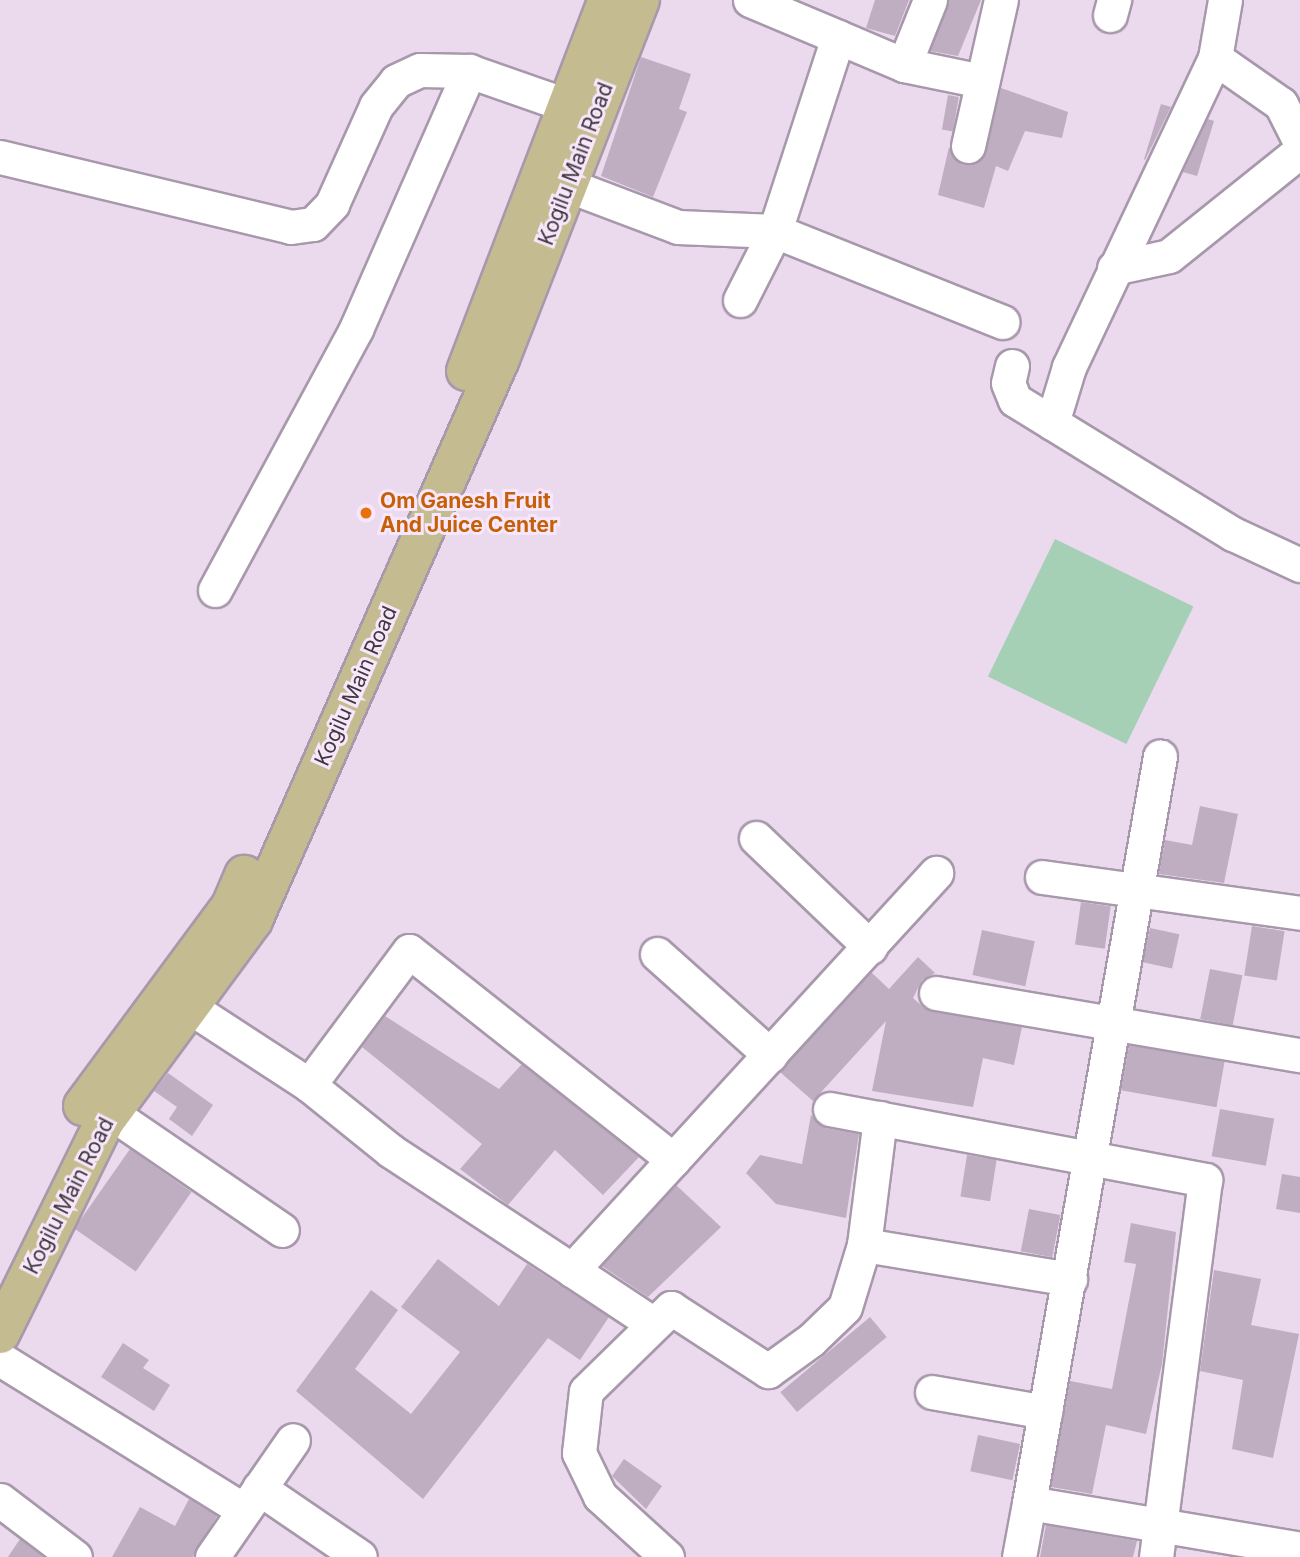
<!DOCTYPE html>
<style>
body{margin:0}
#map{position:relative;width:1300px;height:1557px;overflow:hidden;background:#ebd9ee;font-family:Inter,sans-serif}
div>[style]{position:absolute}
[style*='--x']{left:calc(var(--x)*1px);top:calc(var(--y)*1px);width:calc(var(--w)*1px);rotate:calc(var(--a)*1deg)}
.green>*{inset:0;background:#a5d0b6;transform-origin:0 0}
.building>*{inset:0;background:#bfaec2;transform-origin:0 0}
.roads{filter:drop-shadow(2px 0 #a898ab) drop-shadow(-2px 0 #a898ab) drop-shadow(0 2px #a898ab) drop-shadow(0 -2px #a898ab)}
.minor>*{height:33px;margin:-16.5px;padding:0 16.5px;transform-origin:16.5px;border-radius:16.5px;background:#fff}
.major>*{height:38px;margin:-19px;padding:0 19px;transform-origin:19px;border-radius:19px;background:#c4bc90}
.dots>*{width:19px;height:19px;translate:-50% -50%;box-sizing:border-box;border:4px solid #f8e7fb;border-radius:50%}
span{translate:-50% -50%;white-space:nowrap;text-align:center;line-height:1.15;-webkit-text-stroke:6px #f8e7fb;paint-order:stroke}
.street-label{font-size:21px;color:#3f3840}
.food-label{font-size:21px;color:#c56008;font-weight:700}
.left{translate:0 -50%;text-align:left}
</style>
<div id="map">
<div class="green">
<div style="left:1055px;top:539px;width:154px;height:153px;rotate:26deg"></div>
</div>
<div class="building">
<div style="clip-path:polygon(875px 0,909px 0,895px 36px,866px 28px)"></div>
<div style="clip-path:polygon(949px 0,981px 0,958px 56px,930px 51px)"></div>
<div style="clip-path:polygon(641px 57px,691px 74px,679px 109px,687px 112px,653px 197px,601px 176px)"></div>
<div style="clip-path:polygon(1001px 88px,1068px 112px,1062px 138px,1025px 131px,1008px 171px,996px 166px,984px 208px,938px 195px,949px 147px,963px 165px,983px 158px)"></div>
<div style="left:948px;top:95px;width:11px;height:35px;rotate:10deg"></div>
<div style="clip-path:polygon(1161px 104px,1171px 107px,1145px 160px,1144px 159px)"></div>
<div style="clip-path:polygon(1208px 119px,1214px 121px,1197px 176px,1183px 172px)"></div>
<div style="clip-path:polygon(1200px 806px,1238px 814px,1224px 883px,1159px 874px,1165px 840px,1192px 845px)"></div>
<div style="left:1081px;top:902px;width:30px;height:43px;rotate:8deg"></div>
<div style="left:1252px;top:926px;width:33px;height:50px;rotate:9deg"></div>
<div style="left:1150px;top:928px;width:30px;height:35px;rotate:12deg"></div>
<div style="left:982px;top:930px;width:54px;height:46px;rotate:12deg"></div>
<div style="clip-path:polygon(918px 957px,935px 973px,922px 980px,913px 998px,924px 1008px,1022px 1027px,1014px 1065px,983px 1058px,973px 1107px,872px 1091px,886px 1021px,813px 1101px,780px 1072px,871px 972px,889px 989px)"></div>
<div style="left:1210px;top:969px;width:33px;height:51px;rotate:11deg"></div>
<div style="clip-path:polygon(385px 1016px,499px 1089px,522px 1064px,639px 1157px,603px 1195px,555px 1150px,508px 1205px,460px 1169px,482px 1144px,362px 1047px)"></div>
<div style="left:1129px;top:1045px;width:97px;height:46px;rotate:10deg"></div>
<div style="clip-path:polygon(168px 1073px,213px 1105px,192px 1136px,169px 1119px,177px 1107px,154px 1091px)"></div>
<div style="left:1220px;top:1109px;width:55px;height:48px;rotate:10deg"></div>
<div style="clip-path:polygon(811px 1115px,826px 1128px,859px 1134px,846px 1218px,776px 1204px,746px 1173px,760px 1155px,802px 1164px)"></div>
<div style="left:130px;top:1149px;width:75px;height:97px;rotate:35deg"></div>
<div style="left:967px;top:1155px;width:30px;height:42px;rotate:9deg"></div>
<div style="clip-path:polygon(1282px 1174px,1300px 1177px,1300px 1213px,1276px 1209px)"></div>
<div style="clip-path:polygon(676px 1185px,721px 1227px,648px 1297px,602px 1266px)"></div>
<div style="left:1029px;top:1209px;width:32px;height:43px;rotate:11deg"></div>
<div style="clip-path:polygon(1131px 1223px,1176px 1232px,1162px 1364px,1146px 1434px,1106px 1425px,1092px 1494px,1051px 1487px,1070px 1381px,1112px 1389px,1136px 1264px,1124px 1262px)"></div>
<div style="clip-path:polygon(438px 1259px,499px 1306px,527px 1264px,609px 1317px,580px 1360px,548px 1338px,423px 1499px,296px 1391px,371px 1290px,398px 1310px,355px 1369px,411px 1414px,460px 1352px,401px 1307px)"></div>
<div style="clip-path:polygon(1214px 1270px,1261px 1279px,1251px 1325px,1299px 1334px,1273px 1458px,1232px 1449px,1243px 1380px,1200px 1371px)"></div>
<div style="left:870px;top:1317px;width:26px;height:117px;rotate:50deg"></div>
<div style="clip-path:polygon(123px 1343px,149px 1360px,143px 1368px,170px 1385px,154px 1411px,101px 1377px)"></div>
<div style="left:978px;top:1435px;width:43px;height:37px;rotate:12deg"></div>
<div style="clip-path:polygon(624px 1459px,662px 1486px,646px 1509px,612px 1476px)"></div>
<div style="clip-path:polygon(189px 1499px,217px 1516px,193px 1557px,112px 1557px,140px 1507px,175px 1526px)"></div>
<div style="clip-path:polygon(1046px 1525px,1137px 1541px,1133px 1557px,1040px 1557px)"></div>
<div style="clip-path:polygon(20px 1539px,43px 1557px,8px 1557px)"></div>
</div>
<div class="roads">
<div class="minor">
<div style="--x:750;--y:0;--w:95;--a:22.8"></div>
<div style="--x:838;--y:37;--w:204;--a:108"></div>
<div style="--x:775;--y:231;--w:245;--a:21.8"></div>
<div style="--x:1225;--y:0;--w:59;--a:99.8"></div>
<div style="--x:1215;--y:58;--w:80;--a:34.9"></div>
<div style="--x:1281;--y:104;--w:42;--a:63.4"></div>
<div style="--x:1110;--y:15;--w:16;--a:-75"></div>
<div style="--x:838;--y:37;--w:72;--a:23"></div>
<div style="--x:904;--y:65;--w:80;--a:11.6"></div>
<div style="--x:904;--y:65;--w:70;--a:-68.2"></div>
<div style="--x:968;--y:146;--w:150;--a:-77.3"></div>
<div style="--x:0;--y:157;--w:299;--a:13.5"></div>
<div style="--x:291;--y:227;--w:22;--a:-8"></div>
<div style="--x:313;--y:224;--w:28;--a:-46"></div>
<div style="--x:332;--y:204;--w:107;--a:-65.8"></div>
<div style="--x:376;--y:106;--w:32;--a:-51"></div>
<div style="--x:396;--y:81;--w:26;--a:-25"></div>
<div style="--x:420;--y:70;--w:49;--a:1.2"></div>
<div style="--x:567;--y:185;--w:119;--a:20.7"></div>
<div style="--x:678;--y:227;--w:97;--a:2.4"></div>
<div style="--x:1114;--y:268;--w:56;--a:-12.3"></div>
<div style="--x:1169;--y:256;--w:168;--a:-38.7"></div>
<div style="--x:740;--y:300;--w:77;--a:-63.1"></div>
<div style="--x:1012;--y:366;--w:17;--a:103"></div>
<div style="--x:1008;--y:383;--w:18;--a:68"></div>
<div style="--x:1015;--y:400;--w:256;--a:31.6"></div>
<div style="--x:1233;--y:534;--w:74;--a:24.8"></div>
<div style="--x:1052;--y:423;--w:59;--a:-73.1"></div>
<div style="--x:1069;--y:367;--w:342;--a:-64.7"></div>
<div style="--x:215;--y:590;--w:297;--a:-61.6"></div>
<div style="--x:356;--y:329;--w:282;--a:-66.3"></div>
<div style="--x:469;--y:71;--w:103;--a:19.3"></div>
<div style="--x:756;--y:838;--w:158;--a:43.7"></div>
<div style="--x:1042;--y:877;--w:260;--a:7.9"></div>
<div style="--x:657;--y:954;--w:152;--a:41.8"></div>
<div style="--x:168;--y:993;--w:168;--a:33.1"></div>
<div style="--x:309;--y:1085;--w:167;--a:-53.3"></div>
<div style="--x:409;--y:951;--w:337;--a:38.3"></div>
<div style="--x:936;--y:993;--w:369;--a:9.7"></div>
<div style="--x:309;--y:1085;--w:105;--a:38.8"></div>
<div style="--x:391;--y:1151;--w:217;--a:33.3"></div>
<div style="--x:572;--y:1270;--w:539;--a:-47.48"></div>
<div style="--x:830;--y:1109;--w:382;--a:10.7"></div>
<div style="--x:1205;--y:1180;--w:380;--a:97.4"></div>
<div style="--x:111;--y:1113;--w:207;--a:34.4"></div>
<div style="--x:864;--y:1245;--w:209;--a:9.4"></div>
<div style="--x:572;--y:1270;--w:96;--a:33.5"></div>
<div style="--x:0;--y:1359;--w:287;--a:31.8"></div>
<div style="--x:932;--y:1392;--w:115;--a:10"></div>
<div style="--x:259;--y:1488;--w:122;--a:34.3"></div>
<div style="--x:0;--y:1500;--w:94;--a:37.2"></div>
<div style="--x:1029;--y:1503;--w:758;--a:-80.05"></div>
<div style="--x:212;--y:1557;--w:142;--a:-55.3"></div>
<div style="--x:667;--y:1557;--w:91;--a:-137.7"></div>
<div style="--x:600;--y:1496;--w:48;--a:-116"></div>
<div style="--x:579;--y:1453;--w:62;--a:-83.6"></div>
<div style="--x:586;--y:1391;--w:119;--a:-44.3"></div>
<div style="--x:671;--y:1308;--w:116;--a:33"></div>
<div style="--x:768;--y:1371;--w:53;--a:-35.8"></div>
<div style="--x:811;--y:1340;--w:47;--a:-44.1"></div>
<div style="--x:845;--y:1307;--w:65;--a:-73"></div>
<div style="--x:864;--y:1245;--w:128;--a:-82.8"></div>
<div style="--x:1019;--y:1557;--w:55;--a:-79.5"></div>
<div style="--x:1029;--y:1503;--w:275;--a:9.6"></div>
</div>
<div class="major">
<div style="--x:466;--y:371;--w:397;--a:-69.1"></div>
<div style="--x:83;--y:1106;--w:249;--a:-53.5"></div>
<div style="--x:231;--y:906;--w:34;--a:-67"></div>
<div style="--x:0;--y:1334;--w:237;--a:-63.8"></div>
<div style="--x:105;--y:1121;--w:250;--a:-53.6"></div>
<div style="--x:253;--y:920;--w:613;--a:-66.24"></div>
<div style="--x:500;--y:359;--w:385;--a:-68.7"></div>
</div>
</div>
<div class="dots">
<div style="left:366px;top:513px;background:#e8710a"></div>
</div>
<div class="street-label">
<span style="left:576px;top:164px;rotate:-69deg">Kogilu Main Road</span>
<span style="left:356px;top:686px;rotate:-66deg">Kogilu Main Road</span>
<span style="left:69px;top:1196px;rotate:-63deg">Kogilu Main Road</span>
</div>
<div class="food-label">
<span class="left" style="left:380px;top:513px">Om Ganesh Fruit<br>And Juice Center</span>
</div>
</div>
